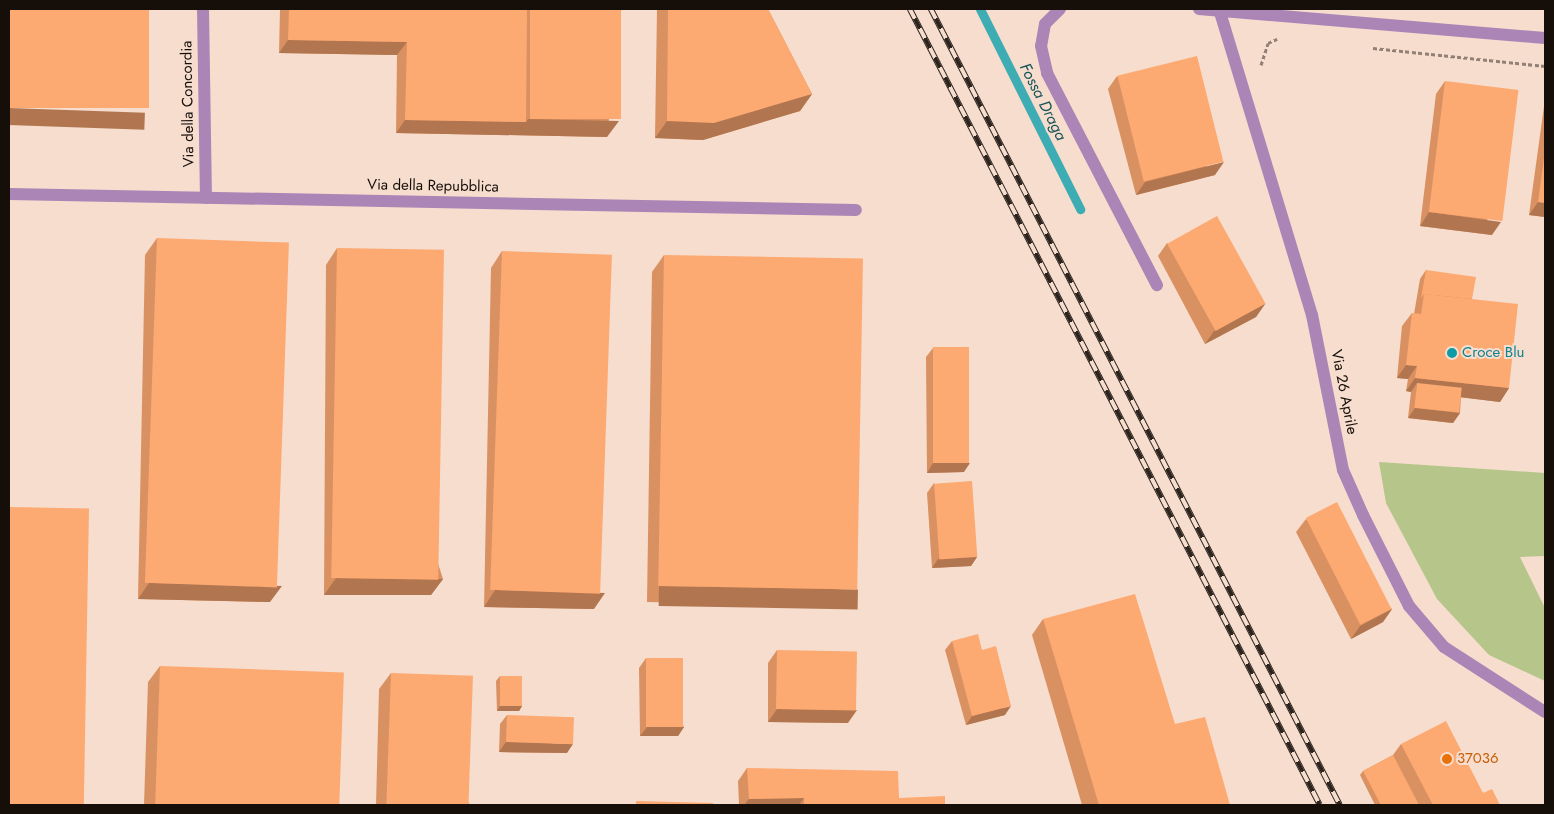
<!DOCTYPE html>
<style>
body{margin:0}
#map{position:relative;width:1554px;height:814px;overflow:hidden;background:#f6ddce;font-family:Jost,sans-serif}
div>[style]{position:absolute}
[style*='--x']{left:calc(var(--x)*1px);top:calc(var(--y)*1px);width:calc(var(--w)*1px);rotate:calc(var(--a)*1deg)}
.green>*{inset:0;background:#b6c68b}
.stream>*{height:9px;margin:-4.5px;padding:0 4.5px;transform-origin:4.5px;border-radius:4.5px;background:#3eacb3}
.path>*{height:3px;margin-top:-1.5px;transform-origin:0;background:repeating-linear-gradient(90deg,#928076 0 4px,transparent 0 6.5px)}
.street>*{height:12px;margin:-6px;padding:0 6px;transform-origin:6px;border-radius:6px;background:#aa85b6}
.rail>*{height:5.5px;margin-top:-2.75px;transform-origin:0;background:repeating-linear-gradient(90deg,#f6ddce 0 11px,#2d241e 0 22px);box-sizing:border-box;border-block:1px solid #2d241e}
.wall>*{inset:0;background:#da9162}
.shaded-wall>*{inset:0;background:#b17650;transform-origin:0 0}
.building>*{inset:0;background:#fda972;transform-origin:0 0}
.dots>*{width:14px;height:14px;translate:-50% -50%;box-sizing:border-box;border:2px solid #f6ddce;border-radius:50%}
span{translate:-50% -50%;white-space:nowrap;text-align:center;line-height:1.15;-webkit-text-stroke:4px #f6ddce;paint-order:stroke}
.street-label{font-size:15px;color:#160e09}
.culture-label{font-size:15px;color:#0d838f}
.left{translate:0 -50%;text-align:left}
.food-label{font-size:15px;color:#c56008}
.water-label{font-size:16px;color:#165458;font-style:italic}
.frame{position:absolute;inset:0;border:10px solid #160e09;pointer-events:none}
</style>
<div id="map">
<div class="green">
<div style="clip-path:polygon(1379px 462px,1545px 473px,1545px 556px,1520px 557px,1545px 608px,1545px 681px,1489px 655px,1437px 599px,1386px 503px)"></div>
</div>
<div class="stream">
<div style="--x:980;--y:9;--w:224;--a:63.4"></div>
</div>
<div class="path">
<div style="--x:1373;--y:48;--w:173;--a:6"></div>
<div style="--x:1261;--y:65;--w:23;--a:-72"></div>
<div style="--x:1268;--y:43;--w:10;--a:-24"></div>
</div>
<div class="street">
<div style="--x:203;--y:9;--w:189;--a:89.1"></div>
<div style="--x:1060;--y:9;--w:21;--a:135"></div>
<div style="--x:1045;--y:24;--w:22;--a:100"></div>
<div style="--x:1041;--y:46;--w:28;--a:77"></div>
<div style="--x:1047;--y:73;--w:239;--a:62.6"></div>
<div style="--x:1199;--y:9;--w:347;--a:4.8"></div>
<div style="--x:1219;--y:9;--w:320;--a:73.1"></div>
<div style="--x:1312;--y:315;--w:158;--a:78.7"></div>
<div style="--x:1343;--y:470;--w:49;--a:66"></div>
<div style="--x:1363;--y:515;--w:102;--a:63.2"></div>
<div style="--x:1409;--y:606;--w:54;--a:49.5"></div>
<div style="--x:1444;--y:647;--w:120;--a:32.8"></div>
<div style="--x:9;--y:194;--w:847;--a:1.08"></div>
</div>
<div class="rail">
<div style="--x:910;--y:9;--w:895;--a:62.75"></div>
<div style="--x:931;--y:9;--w:895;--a:62.81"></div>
</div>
<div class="wall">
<div style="clip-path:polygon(280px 9px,621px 9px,607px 137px,396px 133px,397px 55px,279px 53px)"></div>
<div style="clip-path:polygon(657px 9px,768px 9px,812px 94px,800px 111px,703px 140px,655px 138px)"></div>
<div style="clip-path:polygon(1117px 76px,1215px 175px,1136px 195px,1108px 89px)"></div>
<div style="clip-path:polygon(1445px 81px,1492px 235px,1420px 226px,1436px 94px)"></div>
<div style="clip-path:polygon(1545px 99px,1545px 217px,1529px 215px)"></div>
<div style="clip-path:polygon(157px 238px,270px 602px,138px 599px,145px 255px)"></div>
<div style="clip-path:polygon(1167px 243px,1265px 304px,1256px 317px,1205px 344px,1158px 256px)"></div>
<div style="clip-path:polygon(337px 248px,443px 579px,431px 595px,324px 595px,326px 265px)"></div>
<div style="clip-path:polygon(502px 251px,594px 609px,484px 607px,491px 268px)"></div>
<div style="clip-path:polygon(664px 255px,847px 606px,647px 602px,652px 272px)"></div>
<div style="clip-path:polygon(1426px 270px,1472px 299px,1509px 388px,1500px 402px,1461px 397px,1460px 413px,1453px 423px,1408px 418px,1411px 392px,1406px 391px,1408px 379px,1397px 378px,1402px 326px,1412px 313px,1414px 314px,1420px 279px)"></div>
<div style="clip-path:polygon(933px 348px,964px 472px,927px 473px,926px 357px)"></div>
<div style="clip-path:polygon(934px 483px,977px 557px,971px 566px,932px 568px,927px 493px)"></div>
<div style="clip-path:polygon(1306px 519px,1392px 609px,1383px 622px,1351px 639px,1296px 532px)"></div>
<div style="clip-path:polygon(1043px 619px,1175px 724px,1230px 805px,1082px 805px,1032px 635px)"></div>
<div style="clip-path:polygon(952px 641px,982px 650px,1005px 715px,966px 725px,945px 650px)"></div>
<div style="clip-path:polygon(777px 650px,848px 723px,768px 722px,768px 663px)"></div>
<div style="clip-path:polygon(646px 658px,684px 727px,678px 736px,640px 736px,639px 668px)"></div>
<div style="clip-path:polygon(160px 666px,339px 805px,144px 805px,148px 682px)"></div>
<div style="clip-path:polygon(391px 673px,470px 805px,376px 805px,379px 689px)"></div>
<div style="clip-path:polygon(500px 676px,522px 706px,519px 711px,497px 711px,496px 681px)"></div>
<div style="clip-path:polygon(507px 715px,567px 753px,499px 752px,500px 724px)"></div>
<div style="clip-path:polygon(1401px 744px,1483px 793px,1500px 805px,1375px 805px,1360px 775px,1363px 771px,1393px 755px)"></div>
<div style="clip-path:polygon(747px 768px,899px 798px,945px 805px,739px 805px,738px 781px)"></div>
</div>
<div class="shaded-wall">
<div style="clip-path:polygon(288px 40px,407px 42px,397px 55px,279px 53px)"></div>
<div style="clip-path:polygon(812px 94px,800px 111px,703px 140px,655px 138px,667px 121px)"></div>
<div style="left:9px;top:108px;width:136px;height:17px;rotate:2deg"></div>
<div style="clip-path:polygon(528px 119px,619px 121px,607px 137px,396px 133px,405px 120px,526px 122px)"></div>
<div style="clip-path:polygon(1224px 162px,1215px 175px,1136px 195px,1145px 182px)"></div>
<div style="clip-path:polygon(1538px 202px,1545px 203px,1545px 217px,1529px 215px)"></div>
<div style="clip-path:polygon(1429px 212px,1501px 222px,1492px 235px,1420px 226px)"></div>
<div style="clip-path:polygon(1265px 304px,1256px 317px,1205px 344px,1214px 331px)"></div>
<div style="clip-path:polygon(1406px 365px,1417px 366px,1408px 379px,1397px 378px)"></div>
<div style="clip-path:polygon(1415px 378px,1509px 388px,1500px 402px,1416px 392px,1417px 383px,1411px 392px,1406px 391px)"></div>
<div style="clip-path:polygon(1415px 408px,1460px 413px,1453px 423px,1408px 418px)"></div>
<div style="clip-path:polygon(933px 463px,970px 463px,964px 472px,927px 473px)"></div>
<div style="clip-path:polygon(977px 557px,971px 566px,932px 568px,938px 559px)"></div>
<div style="clip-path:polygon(336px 578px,443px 579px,431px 595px,324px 595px)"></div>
<div style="clip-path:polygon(149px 583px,282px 586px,270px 602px,138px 599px)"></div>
<div style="left:659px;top:586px;width:199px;height:20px;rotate:1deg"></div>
<div style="clip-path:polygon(495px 590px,605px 593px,594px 609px,484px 607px)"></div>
<div style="clip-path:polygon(1392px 609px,1383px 622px,1351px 639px,1360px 626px)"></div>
<div style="clip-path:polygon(500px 706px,522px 706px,519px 711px,497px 711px)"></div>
<div style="clip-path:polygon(1011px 706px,1005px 715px,966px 725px,972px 716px)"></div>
<div style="clip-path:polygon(777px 709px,857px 710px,848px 723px,768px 722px)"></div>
<div style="clip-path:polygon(647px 727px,684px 727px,678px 736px,640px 736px)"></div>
<div style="clip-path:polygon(506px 742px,573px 744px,567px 753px,499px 752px)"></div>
<div style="clip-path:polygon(804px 798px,799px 805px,744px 805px,749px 799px)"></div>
</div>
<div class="building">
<div style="left:9px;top:9px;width:140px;height:99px"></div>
<div style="clip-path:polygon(289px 9px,527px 9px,526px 122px,405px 120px,407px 42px,288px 40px)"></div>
<div style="left:530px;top:9px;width:91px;height:110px"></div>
<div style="clip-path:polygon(668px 9px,768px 9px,812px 94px,714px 123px,667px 121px)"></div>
<div style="left:1197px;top:56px;width:109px;height:82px;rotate:76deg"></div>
<div style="left:1445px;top:81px;width:74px;height:132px;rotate:7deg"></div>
<div style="clip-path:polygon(1545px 151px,1545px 203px,1538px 202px)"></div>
<div style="left:1217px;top:216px;width:100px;height:57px;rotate:61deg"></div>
<div style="left:157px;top:238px;width:132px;height:345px;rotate:2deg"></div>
<div style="left:337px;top:248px;width:107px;height:330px;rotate:1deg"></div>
<div style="left:502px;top:251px;width:110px;height:339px;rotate:2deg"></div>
<div style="left:664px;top:255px;width:199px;height:331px;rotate:1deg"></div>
<div style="clip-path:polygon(1426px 270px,1476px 277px,1472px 299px,1424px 294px,1421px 298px)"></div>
<div style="clip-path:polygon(1424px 294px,1518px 304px,1509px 388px,1415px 378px,1417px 366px,1406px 365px,1412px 313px,1421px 314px)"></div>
<div style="left:969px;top:347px;width:116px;height:36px;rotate:90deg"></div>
<div style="left:1417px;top:383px;width:45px;height:25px;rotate:6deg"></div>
<div style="left:972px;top:481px;width:76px;height:38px;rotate:86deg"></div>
<div style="left:1337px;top:502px;width:120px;height:35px;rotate:63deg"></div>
<div style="left:9px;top:507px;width:80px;height:298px;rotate:1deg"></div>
<div style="clip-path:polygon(1135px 594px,1175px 724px,1205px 717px,1230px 805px,1099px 805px,1043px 619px)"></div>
<div style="clip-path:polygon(978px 634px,982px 650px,996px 646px,1011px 706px,972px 716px,952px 641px)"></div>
<div style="left:777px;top:650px;width:80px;height:59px;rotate:1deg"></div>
<div style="left:646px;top:658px;width:37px;height:69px"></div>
<div style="left:160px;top:666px;width:184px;height:139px;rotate:2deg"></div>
<div style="left:391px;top:673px;width:82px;height:132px;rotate:2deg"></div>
<div style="left:500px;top:676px;width:22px;height:30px"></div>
<div style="left:507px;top:715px;width:67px;height:27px;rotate:2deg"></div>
<div style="clip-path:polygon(1446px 721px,1483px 793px,1492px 789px,1500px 805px,1433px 805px,1401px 744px)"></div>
<div style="clip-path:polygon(1393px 755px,1419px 805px,1381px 805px,1363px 771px)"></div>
<div style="clip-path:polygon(747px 768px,898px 771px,899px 798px,945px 796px,945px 805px,804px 805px,804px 798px,749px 799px)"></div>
<div style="clip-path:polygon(636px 801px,713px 803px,713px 805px,636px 805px)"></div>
</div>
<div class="dots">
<div style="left:1452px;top:353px;background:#0f9aa8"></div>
<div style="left:1447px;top:759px;background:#e8710a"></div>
</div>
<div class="street-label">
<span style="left:188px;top:104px;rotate:-91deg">Via della Concordia</span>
<span style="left:433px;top:186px;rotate:1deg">Via della Repubblica</span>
<span style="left:1344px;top:392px;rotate:79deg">Via 26 Aprile</span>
</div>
<div class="culture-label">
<span class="left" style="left:1462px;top:353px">Croce Blu</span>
</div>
<div class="food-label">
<span class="left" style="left:1457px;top:759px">37036</span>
</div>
<div class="water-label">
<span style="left:1043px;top:102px;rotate:63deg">Fossa Draga</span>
</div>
<div class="frame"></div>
</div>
